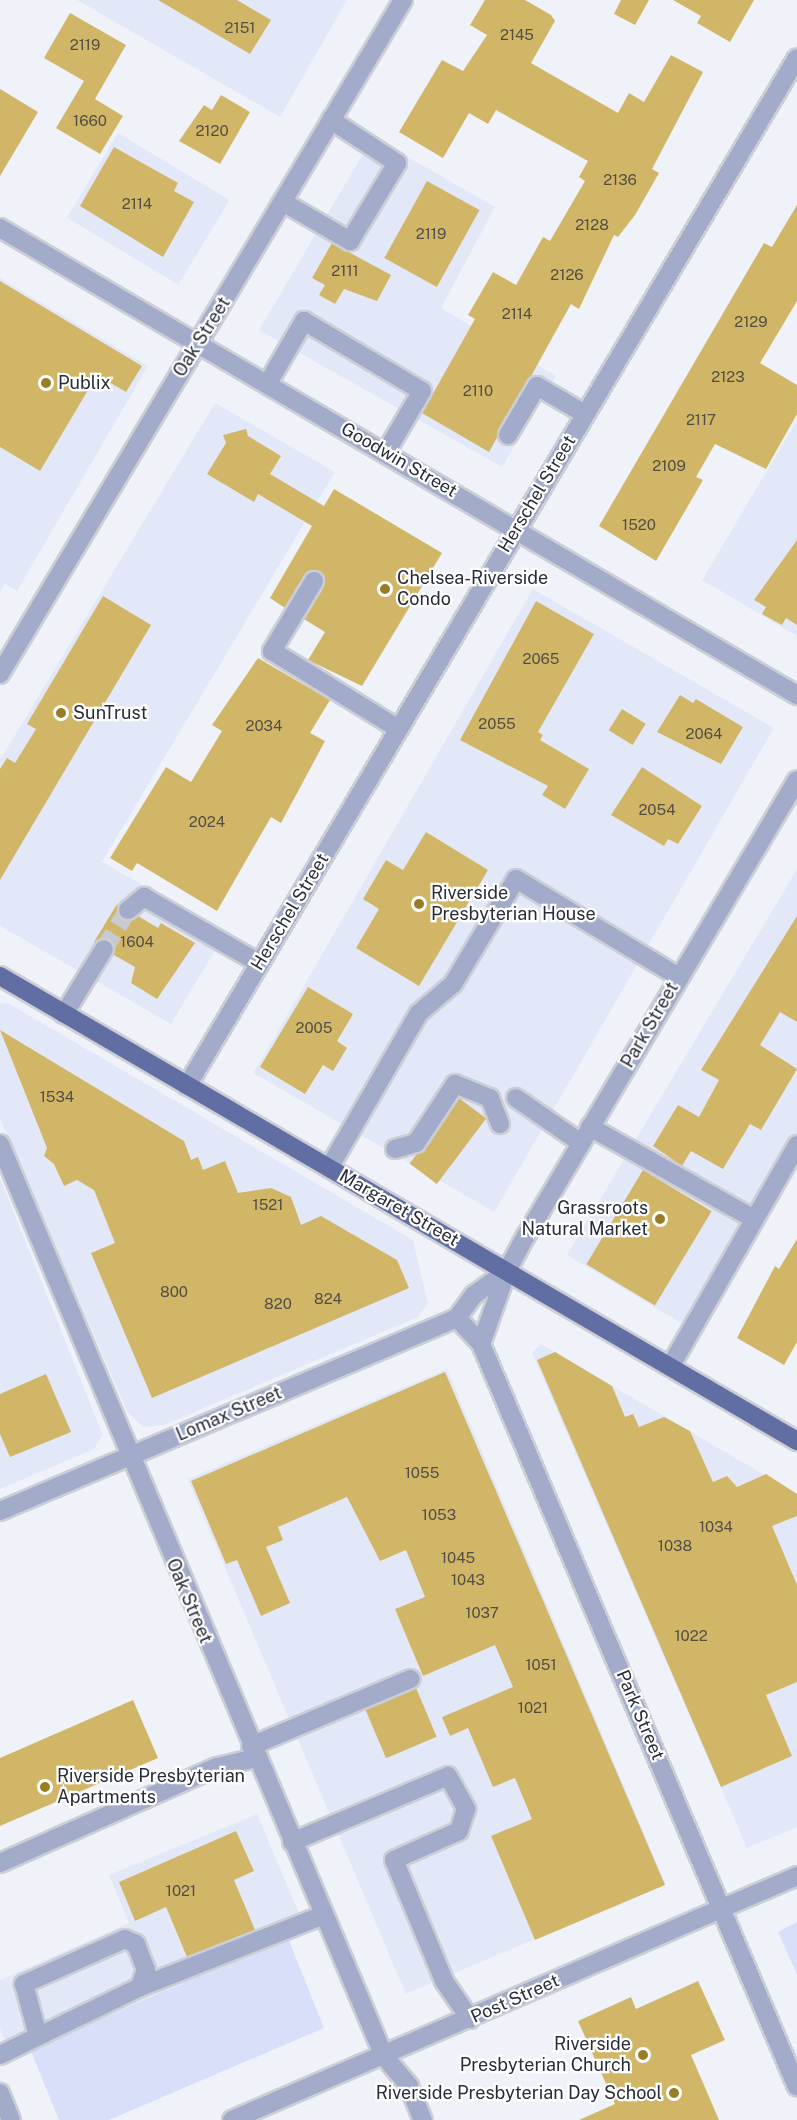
<!DOCTYPE html>
<style>
body{margin:0}
#map{position:relative;width:797px;height:2120px;overflow:hidden;background:#f0f2f9;font-family:"Public Sans",sans-serif}
div>[style]{position:absolute}
[style*='--x']{left:calc(var(--x)*1px);top:calc(var(--y)*1px);width:calc(var(--w)*1px);rotate:calc(var(--a)*1deg)}
.built>*{inset:0;background:#e3e8f9;transform-origin:0 0}
.green>*{inset:0;background:#d8dff9}
.building>*{inset:0;background:#d2b668;transform-origin:0 0}
.minor-tunnel>*{height:18px;margin-top:-9px;transform-origin:0;background:repeating-linear-gradient(90deg,#c8cad2 0 18px,transparent 0 27px)}
.roads{filter:drop-shadow(2px 0 #ccced6) drop-shadow(-2px 0 #ccced6) drop-shadow(0 2px #ccced6) drop-shadow(0 -2px #ccced6)}
.minor>*{height:18px;margin:-9px;padding:0 9px;transform-origin:9px;border-radius:9px;background:#a2abca}
.major>*{height:18px;margin:-9px;padding:0 9px;transform-origin:9px;border-radius:9px;background:#616ea4}
.dots>*{width:16px;height:16px;translate:-50% -50%;box-sizing:border-box;border:3px solid #fff;border-radius:50%}
span{translate:-50% -50%;white-space:nowrap;text-align:center;line-height:1.15;-webkit-text-stroke:4.5px #fff;paint-order:stroke}
.number-label{font-size:15px;color:#524e44}
.number-label span{-webkit-text-stroke-width:0}
.street-label{font-size:18px;color:#282b38}
.poi-label{font-size:18px;color:#282b38}
.left{translate:0 -50%;text-align:left}
.right{translate:-100% -50%;text-align:right}
</style>
<div id="map">
<div class="built">
<div style="clip-path:polygon(77px 0,347px 0,280px 117px)"></div>
<div style="left:118px;top:133px;width:130px;height:99px;rotate:31deg"></div>
<div style="clip-path:polygon(373px 137px,495px 207px,441px 308px,556px 376px,502px 467px,259px 330px)"></div>
<div style="clip-path:polygon(0 278px,148px 366px,17px 591px,5px 584px,0 591px)"></div>
<div style="clip-path:polygon(215px 403px,335px 472px,102px 862px,226px 932px,171px 1024px,0 926px,0 760px)"></div>
<div style="clip-path:polygon(797px 420px,797px 636px,702px 580px)"></div>
<div style="left:533px;top:589px;width:278px;height:559px;rotate:30deg"></div>
<div style="clip-path:polygon(797px 869px,797px 1137px,688px 1327px,567px 1255px)"></div>
<div style="clip-path:polygon(8px 1003px,413px 1240px,428px 1304px,418px 1317px,164px 1425px,143px 1427px,127px 1411px,0 1119px,0 1004px)"></div>
<div style="clip-path:polygon(0 1178px,103px 1435px,94px 1449px,0 1489px)"></div>
<div style="clip-path:polygon(541px 1344px,797px 1494px,797px 1827px,747px 1848px,532px 1353px)"></div>
<div style="left:447px;top:1369px;width:559px;height:282px;rotate:67deg"></div>
<div style="clip-path:polygon(257px 1814px,306px 1930px,12px 2057px,0 2029px,0 1980px,129px 1923px,109px 1875px)"></div>
</div>
<div class="green">
<div style="clip-path:polygon(797px 1922px,797px 1975px,778px 1932px)"></div>
<div style="clip-path:polygon(288px 1938px,324px 2028px,109px 2120px,59px 2120px,30px 2049px)"></div>
</div>
<div class="building">
<div style="clip-path:polygon(158px 0,237px 0,271px 20px,250px 54px)"></div>
<div style="clip-path:polygon(485px 0,525px 0,551px 15px,555px 21px,531px 63px,618px 113px,629px 93px,644px 102px,671px 55px,703px 72px,652px 169px,659px 173px,635px 215px,618px 237px,614px 235px,579px 309px,571px 304px,489px 452px,422px 413px,475px 319px,468px 315px,493px 272px,516px 285px,543px 237px,550px 241px,585px 181px,579px 177px,588px 161px,496px 110px,488px 124px,469px 113px,443px 158px,399px 132px,442px 60px,463px 71px,487px 35px,470px 25px)"></div>
<div style="clip-path:polygon(621px 0,649px 0,635px 25px,614px 14px)"></div>
<div style="clip-path:polygon(673px 0,754px 0,730px 42px,697px 23px,701px 16px)"></div>
<div style="clip-path:polygon(70px 13px,126px 45px,95px 99px,123px 116px,100px 154px,56px 128px,84px 81px,44px 58px)"></div>
<div style="clip-path:polygon(0 89px,38px 112px,0 176px)"></div>
<div style="clip-path:polygon(221px 95px,250px 112px,220px 164px,179px 141px,204px 105px,212px 110px)"></div>
<div style="clip-path:polygon(114px 147px,178px 183px,174px 191px,194px 202px,163px 257px,80px 206px)"></div>
<div style="left:427px;top:181px;width:60px;height:88px;rotate:29deg"></div>
<div style="clip-path:polygon(797px 205px,797px 301px,760px 363px,797px 385px,797px 414px,766px 469px,715px 444px,696px 477px,703px 480px,656px 561px,599px 526px,764px 243px,772px 247px)"></div>
<div style="clip-path:polygon(332px 243px,391px 275px,377px 301px,344px 289px,335px 304px,319px 295px,325px 285px,312px 278px)"></div>
<div style="clip-path:polygon(0 281px,142px 366px,126px 392px,97px 375px,40px 471px,0 447px)"></div>
<div style="clip-path:polygon(246px 429px,248px 436px,281px 456px,270px 474px,324px 506px,334px 489px,442px 553px,362px 686px,308px 660px,325px 632px,304px 619px,324px 586px,320px 572px,305px 575px,285px 608px,270px 598px,312px 526px,258px 494px,254px 502px,207px 474px,226px 443px,223px 435px)"></div>
<div style="clip-path:polygon(797px 540px,797px 625px,786px 618px,782px 625px,762px 614px,766px 607px,754px 600px)"></div>
<div style="clip-path:polygon(103px 596px,151px 625px,0 880px,0 769px,7px 758px,15px 763px,36px 729px,27px 724px)"></div>
<div style="clip-path:polygon(536px 601px,594px 634px,538px 732px,543px 735px,540px 740px,589px 769px,565px 809px,542px 795px,548px 786px,460px 740px)"></div>
<div style="clip-path:polygon(258px 658px,330px 700px,310px 733px,325px 741px,281px 823px,271px 817px,217px 911px,137px 863px,132px 871px,110px 858px,166px 767px,191px 782px,222px 731px,212px 725px)"></div>
<div style="clip-path:polygon(680px 695px,693px 703px,696px 699px,743px 727px,721px 764px,657px 732px)"></div>
<div style="left:622px;top:709px;width:28px;height:25px;rotate:32deg"></div>
<div style="clip-path:polygon(642px 767px,702px 806px,678px 844px,668px 839px,664px 846px,611px 815px)"></div>
<div style="clip-path:polygon(426px 832px,488px 870px,419px 986px,356px 948px,379px 909px,363px 899px,386px 860px,403px 870px)"></div>
<div style="clip-path:polygon(117px 904px,123px 920px,138px 916px,158px 928px,161px 923px,195px 943px,157px 999px,131px 983px,135px 967px,114px 955px,110px 940px,94px 942px)"></div>
<div style="clip-path:polygon(797px 916px,797px 1022px,780px 1012px,760px 1045px,797px 1069px,761px 1130px,750px 1124px,723px 1169px,691px 1151px,682px 1166px,653px 1146px,678px 1105px,699px 1117px,719px 1080px,701px 1070px)"></div>
<div style="clip-path:polygon(308px 987px,353px 1014px,337px 1041px,347px 1048px,333px 1071px,323px 1065px,305px 1094px,260px 1067px)"></div>
<div style="clip-path:polygon(0 1030px,184px 1141px,191px 1160px,198px 1157px,203px 1170px,225px 1161px,238px 1193px,271px 1188px,291px 1197px,301px 1225px,321px 1216px,397px 1260px,409px 1288px,152px 1398px,91px 1253px,115px 1243px,94px 1190px,77px 1180px,64px 1186px,54px 1164px,44px 1156px,47px 1148px)"></div>
<div style="left:459px;top:1098px;width:34px;height:82px;rotate:37deg"></div>
<div style="left:643px;top:1170px;width:80px;height:110px;rotate:31deg"></div>
<div style="clip-path:polygon(797px 1239px,797px 1342px,784px 1365px,737px 1338px,775px 1266px,779px 1269px)"></div>
<div style="clip-path:polygon(555px 1352px,612px 1386px,625px 1417px,633px 1414px,639px 1427px,664px 1417px,690px 1431px,713px 1482px,727px 1476px,737px 1487px,766px 1474px,797px 1494px,797px 1516px,772px 1526px,797px 1585px,797px 1682px,766px 1695px,792px 1756px,721px 1787px,537px 1360px)"></div>
<div style="clip-path:polygon(445px 1372px,665px 1885px,535px 1940px,491px 1836px,532px 1819px,515px 1778px,493px 1787px,468px 1728px,450px 1736px,442px 1717px,513px 1687px,495px 1645px,423px 1676px,395px 1609px,425px 1597px,406px 1550px,380px 1561px,347px 1497px,278px 1527px,283px 1540px,266px 1547px,290px 1603px,261px 1616px,237px 1560px,226px 1564px,191px 1481px)"></div>
<div style="clip-path:polygon(46px 1374px,71px 1432px,10px 1457px,0 1434px,0 1394px)"></div>
<div style="left:416px;top:1688px;width:53px;height:55px;rotate:67deg"></div>
<div style="clip-path:polygon(133px 1700px,158px 1758px,0 1826px,0 1758px)"></div>
<div style="clip-path:polygon(236px 1831px,254px 1871px,234px 1880px,255px 1930px,187px 1957px,166px 1907px,135px 1921px,119px 1882px)"></div>
<div style="clip-path:polygon(698px 1981px,725px 2040px,691px 2055px,719px 2120px,579px 2120px,615px 2104px,578px 2021px,631px 1997px,636px 2009px)"></div>
</div>
<div class="minor-tunnel">
<div style="--x:104;--y:949;--w:46;--a:-58.4"></div>
</div>
<div class="roads">
<div class="minor">
<div style="--x:283;--y:202;--w:78;--a:30.2"></div>
<div style="--x:350;--y:241;--w:91;--a:-58.9"></div>
<div style="--x:397;--y:163;--w:79;--a:-146.9"></div>
<div style="--x:0;--y:228;--w:924;--a:30.37"></div>
<div style="--x:268;--y:383;--w:72;--a:-59.9"></div>
<div style="--x:304;--y:321;--w:137;--a:30.7"></div>
<div style="--x:422;--y:391;--w:71;--a:120.5"></div>
<div style="--x:508;--y:435;--w:57;--a:-59.4"></div>
<div style="--x:537;--y:386;--w:56;--a:30.3"></div>
<div style="--x:314;--y:581;--w:82;--a:121"></div>
<div style="--x:272;--y:651;--w:149;--a:31.6"></div>
<div style="--x:0;--y:674;--w:785;--a:-59.12"></div>
<div style="--x:128;--y:910;--w:21;--a:-39"></div>
<div style="--x:144;--y:897;--w:133;--a:29.9"></div>
<div style="--x:64;--y:1014;--w:76;--a:-58.4"></div>
<div style="--x:187;--y:1086;--w:1195;--a:-59.32"></div>
<div style="--x:516;--y:1098;--w:79;--a:34.7"></div>
<div style="--x:590;--y:1127;--w:188;--a:29.3"></div>
<div style="--x:0;--y:1144;--w:990;--a:67.17"></div>
<div style="--x:384;--y:2056;--w:39;--a:50"></div>
<div style="--x:409;--y:2086;--w:37;--a:68"></div>
<div style="--x:395;--y:1149;--w:22;--a:-16"></div>
<div style="--x:416;--y:1143;--w:71;--a:-56.5"></div>
<div style="--x:455;--y:1084;--w:38;--a:22"></div>
<div style="--x:490;--y:1098;--w:28;--a:69"></div>
<div style="--x:329;--y:1168;--w:179;--a:-59.9"></div>
<div style="--x:419;--y:1013;--w:45;--a:-40.5"></div>
<div style="--x:453;--y:984;--w:122;--a:-59"></div>
<div style="--x:516;--y:879;--w:190;--a:31"></div>
<div style="--x:457;--y:1318;--w:35;--a:47"></div>
<div style="--x:481;--y:1344;--w:807;--a:66.96"></div>
<div style="--x:457;--y:1318;--w:29;--a:-54"></div>
<div style="--x:474;--y:1295;--w:41;--a:-36"></div>
<div style="--x:481;--y:1344;--w:77;--a:-70.4"></div>
<div style="--x:507;--y:1271;--w:40;--a:-62"></div>
<div style="--x:526;--y:1236;--w:530;--a:-59.28"></div>
<div style="--x:670;--y:1367;--w:256;--a:-60.2"></div>
<div style="--x:0;--y:1511;--w:496;--a:-22.9"></div>
<div style="--x:251;--y:1746;--w:173;--a:-22.8"></div>
<div style="--x:292;--y:1842;--w:169;--a:-22.9"></div>
<div style="--x:448;--y:1776;--w:38;--a:61"></div>
<div style="--x:466;--y:1809;--w:23;--a:108"></div>
<div style="--x:459;--y:1831;--w:71;--a:156"></div>
<div style="--x:394;--y:1860;--w:131;--a:67.5"></div>
<div style="--x:444;--y:1981;--w:46;--a:55.6"></div>
<div style="--x:0;--y:1863;--w:237;--a:-23.9"></div>
<div style="--x:217;--y:1767;--w:40;--a:-13"></div>
<div style="--x:140;--y:1987;--w:198;--a:-21.4"></div>
<div style="--x:0;--y:2055;--w:156;--a:-25.9"></div>
<div style="--x:140;--y:1987;--w:18;--a:-71"></div>
<div style="--x:146;--y:1970;--w:28;--a:-111"></div>
<div style="--x:136;--y:1944;--w:12;--a:-156"></div>
<div style="--x:125;--y:1939;--w:111;--a:156"></div>
<div style="--x:24;--y:1984;--w:54;--a:74.9"></div>
<div style="--x:0;--y:2093;--w:29;--a:68"></div>
<div style="--x:232;--y:2120;--w:615;--a:-23.36"></div>
</div>
<div class="major">
<div style="--x:0;--y:976;--w:923;--a:30.26"></div>
</div>
</div>
<div class="dots">
<div style="left:46px;top:383px;background:#997c25"></div>
<div style="left:385px;top:589px;background:#997c25"></div>
<div style="left:61px;top:713px;background:#997c25"></div>
<div style="left:419px;top:904px;background:#997c25"></div>
<div style="left:660px;top:1219px;background:#997c25"></div>
<div style="left:45px;top:1787px;background:#997c25"></div>
<div style="left:643px;top:2055px;background:#997c25"></div>
<div style="left:674px;top:2093px;background:#997c25"></div>
</div>
<div class="number-label">
<span style="left:240px;top:28px">2151</span>
<span style="left:517px;top:35px">2145</span>
<span style="left:85px;top:45px">2119</span>
<span style="left:90px;top:121px">1660</span>
<span style="left:212px;top:131px">2120</span>
<span style="left:620px;top:180px">2136</span>
<span style="left:137px;top:204px">2114</span>
<span style="left:592px;top:225px">2128</span>
<span style="left:431px;top:234px">2119</span>
<span style="left:345px;top:271px">2111</span>
<span style="left:567px;top:275px">2126</span>
<span style="left:517px;top:314px">2114</span>
<span style="left:751px;top:322px">2129</span>
<span style="left:728px;top:377px">2123</span>
<span style="left:478px;top:391px">2110</span>
<span style="left:701px;top:420px">2117</span>
<span style="left:669px;top:466px">2109</span>
<span style="left:639px;top:525px">1520</span>
<span style="left:541px;top:659px">2065</span>
<span style="left:497px;top:724px">2055</span>
<span style="left:264px;top:726px">2034</span>
<span style="left:704px;top:734px">2064</span>
<span style="left:657px;top:810px">2054</span>
<span style="left:207px;top:822px">2024</span>
<span style="left:137px;top:942px">1604</span>
<span style="left:314px;top:1028px">2005</span>
<span style="left:57px;top:1097px">1534</span>
<span style="left:268px;top:1205px">1521</span>
<span style="left:174px;top:1292px">800</span>
<span style="left:328px;top:1299px">824</span>
<span style="left:278px;top:1304px">820</span>
<span style="left:422px;top:1473px">1055</span>
<span style="left:439px;top:1515px">1053</span>
<span style="left:716px;top:1527px">1034</span>
<span style="left:675px;top:1546px">1038</span>
<span style="left:458px;top:1558px">1045</span>
<span style="left:468px;top:1580px">1043</span>
<span style="left:482px;top:1613px">1037</span>
<span style="left:691px;top:1636px">1022</span>
<span style="left:541px;top:1665px">1051</span>
<span style="left:533px;top:1708px">1021</span>
<span style="left:181px;top:1891px">1021</span>
</div>
<div class="street-label">
<span style="left:202px;top:337px;rotate:-58deg">Oak Street</span>
<span style="left:399px;top:460px;rotate:30deg">Goodwin Street</span>
<span style="left:537px;top:494px;rotate:-59deg">Herschel Street</span>
<span style="left:290px;top:912px;rotate:-59deg">Herschel Street</span>
<span style="left:650px;top:1025px;rotate:-60deg">Park Street</span>
<span style="left:399px;top:1208px;rotate:30deg">Margaret Street</span>
<span style="left:229px;top:1414px;rotate:-23deg">Lomax Street</span>
<span style="left:189px;top:1601px;rotate:67deg">Oak Street</span>
<span style="left:640px;top:1715px;rotate:67deg">Park Street</span>
<span style="left:515px;top:1999px;rotate:-24deg">Post Street</span>
</div>
<div class="poi-label">
<span class="left" style="left:58px;top:383px">Publix</span>
<span class="left" style="left:397px;top:589px">Chelsea-Riverside<br>Condo</span>
<span class="left" style="left:73px;top:713px">SunTrust</span>
<span class="left" style="left:431px;top:904px">Riverside<br>Presbyterian House</span>
<span class="right" style="left:648px;top:1219px">Grassroots<br>Natural Market</span>
<span class="left" style="left:57px;top:1787px">Riverside Presbyterian<br>Apartments</span>
<span class="right" style="left:631px;top:2055px">Riverside<br>Presbyterian Church</span>
<span class="right" style="left:662px;top:2093px">Riverside Presbyterian Day School</span>
</div>
</div>
